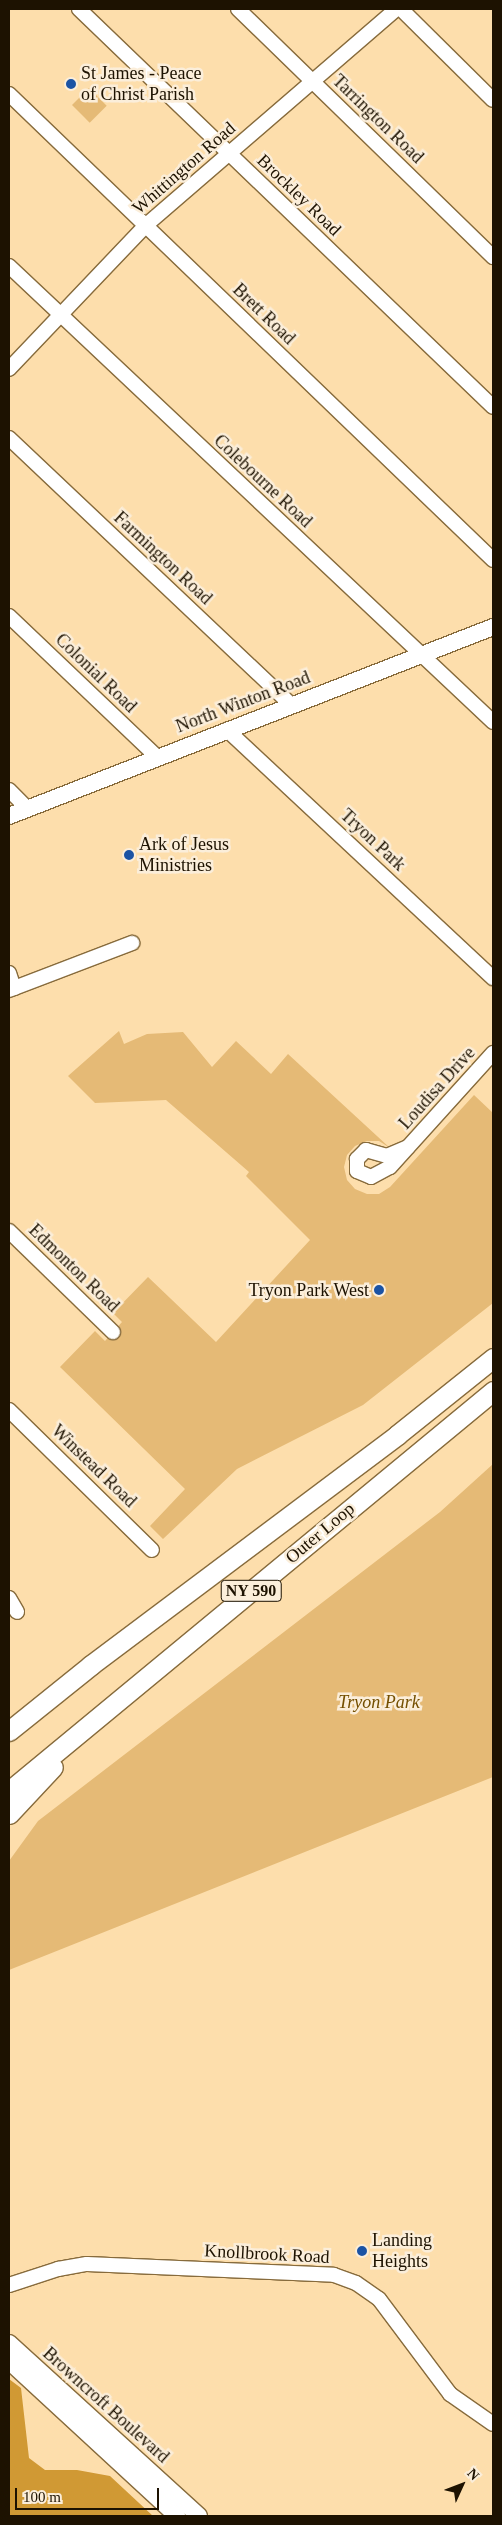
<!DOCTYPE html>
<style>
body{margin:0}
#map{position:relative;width:502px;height:2525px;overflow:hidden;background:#fddeac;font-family:"Times New Roman",serif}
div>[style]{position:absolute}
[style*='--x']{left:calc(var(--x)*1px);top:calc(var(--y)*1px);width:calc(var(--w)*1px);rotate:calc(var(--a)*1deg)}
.green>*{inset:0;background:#e5ba76;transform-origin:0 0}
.forest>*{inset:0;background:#d09934}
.roads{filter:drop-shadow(1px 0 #876b3c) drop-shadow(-1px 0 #876b3c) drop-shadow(0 1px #876b3c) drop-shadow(0 -1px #876b3c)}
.minor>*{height:14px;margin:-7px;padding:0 7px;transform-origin:7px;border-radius:7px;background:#fff}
.major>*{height:16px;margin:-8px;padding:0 8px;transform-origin:8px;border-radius:8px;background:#fff}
.highway>*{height:19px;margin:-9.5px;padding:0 9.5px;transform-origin:9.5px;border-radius:9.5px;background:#fff}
.dots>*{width:14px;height:14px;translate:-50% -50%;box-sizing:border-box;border:2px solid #fbeeda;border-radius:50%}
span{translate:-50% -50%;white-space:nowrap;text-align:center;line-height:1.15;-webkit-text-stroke:5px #fbeeda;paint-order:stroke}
.shield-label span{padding:1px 4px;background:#fbeeda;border:1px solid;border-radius:4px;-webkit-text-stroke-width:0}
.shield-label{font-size:16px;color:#1d1201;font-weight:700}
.poi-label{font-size:18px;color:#1d1201}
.left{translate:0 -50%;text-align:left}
.right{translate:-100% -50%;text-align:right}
.street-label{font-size:18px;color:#1d1201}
.park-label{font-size:18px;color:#744f00;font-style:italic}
.frame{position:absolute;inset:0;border:10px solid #1d1201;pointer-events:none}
.north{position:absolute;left:437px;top:2460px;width:50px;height:50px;-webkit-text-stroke:4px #fbeeda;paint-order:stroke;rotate:47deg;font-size:14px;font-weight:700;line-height:20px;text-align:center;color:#1d1201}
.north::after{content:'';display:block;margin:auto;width:18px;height:22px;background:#1d1201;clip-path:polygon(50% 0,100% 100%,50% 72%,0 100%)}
.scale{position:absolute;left:15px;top:2488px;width:144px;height:22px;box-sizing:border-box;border:2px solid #1d1201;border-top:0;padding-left:6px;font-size:15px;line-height:18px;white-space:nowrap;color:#1d1201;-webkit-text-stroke:4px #fbeeda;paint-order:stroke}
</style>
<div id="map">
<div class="green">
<div style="left:89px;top:88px;width:25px;height:24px;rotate:45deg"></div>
<div style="clip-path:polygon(119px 1031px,124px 1044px,147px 1034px,183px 1032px,212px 1067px,236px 1041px,271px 1074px,288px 1054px,390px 1148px,379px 1141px,367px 1141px,355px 1146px,347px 1155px,344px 1167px,347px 1180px,355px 1189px,367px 1194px,379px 1194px,390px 1187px,474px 1095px,493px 1113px,493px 1303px,363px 1405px,237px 1469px,163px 1539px,150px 1526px,185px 1489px,60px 1367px,95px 1331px,105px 1341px,122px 1322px,113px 1313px,148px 1277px,216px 1342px,310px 1240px,246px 1176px,249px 1172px,166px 1100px,95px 1103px,68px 1076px)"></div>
<div style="clip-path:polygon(493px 1464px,493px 1777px,9px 1970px,9px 1861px,38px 1821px,440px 1512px)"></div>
</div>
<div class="forest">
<div style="clip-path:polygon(9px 2379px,21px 2388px,29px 2458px,45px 2470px,77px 2470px,110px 2476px,153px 2516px,9px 2516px)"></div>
</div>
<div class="roads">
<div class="minor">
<div style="--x:79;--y:9;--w:574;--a:43.87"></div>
<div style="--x:238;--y:9;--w:356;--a:44.2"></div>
<div style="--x:401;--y:9;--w:129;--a:44.7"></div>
<div style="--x:9;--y:94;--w:672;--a:43.91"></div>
<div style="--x:9;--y:266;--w:665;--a:43.29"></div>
<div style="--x:9;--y:369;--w:197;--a:-46.4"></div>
<div style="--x:145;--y:226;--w:332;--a:-40.8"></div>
<div style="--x:9;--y:438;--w:388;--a:43.4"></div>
<div style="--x:9;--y:616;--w:204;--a:43.6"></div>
<div style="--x:227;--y:730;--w:364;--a:43"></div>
<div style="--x:9;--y:790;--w:27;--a:45"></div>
<div style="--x:9;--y:973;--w:16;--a:72"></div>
<div style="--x:9;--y:990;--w:132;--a:-20.9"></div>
<div style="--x:408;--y:1147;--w:23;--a:157"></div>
<div style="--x:387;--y:1156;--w:22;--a:-164"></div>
<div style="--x:366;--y:1150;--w:13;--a:135"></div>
<div style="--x:357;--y:1159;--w:12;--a:90"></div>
<div style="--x:357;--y:1171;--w:15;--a:23"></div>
<div style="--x:371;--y:1177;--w:21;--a:-28"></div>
<div style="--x:390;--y:1167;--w:154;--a:-47.9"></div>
<div style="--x:9;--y:1231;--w:145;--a:44.2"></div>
<div style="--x:9;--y:1410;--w:200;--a:44.4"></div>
<div style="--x:9;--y:1598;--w:16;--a:60"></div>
<div style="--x:9;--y:2285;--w:52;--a:-18.1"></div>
<div style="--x:58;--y:2269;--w:29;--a:-10"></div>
<div style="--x:87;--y:2264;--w:247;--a:2.5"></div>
<div style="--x:334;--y:2275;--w:23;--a:20"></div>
<div style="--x:356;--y:2283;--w:28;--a:35"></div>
<div style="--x:379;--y:2299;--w:119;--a:53.2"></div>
<div style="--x:450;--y:2394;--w:52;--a:34.9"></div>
</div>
<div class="major">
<div style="--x:9;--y:816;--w:520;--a:-21.33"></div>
<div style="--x:9;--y:2343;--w:257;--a:42.3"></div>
<div style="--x:9;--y:2361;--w:229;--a:42.7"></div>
</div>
<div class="highway">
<div style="--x:9;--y:1731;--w:105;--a:-38.8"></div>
<div style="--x:91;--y:1665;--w:383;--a:-36.9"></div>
<div style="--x:397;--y:1435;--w:123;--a:-38.7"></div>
<div style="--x:9;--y:1791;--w:628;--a:-39.57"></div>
<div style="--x:9;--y:1814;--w:64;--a:-46.9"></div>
</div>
</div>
<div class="dots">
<div style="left:71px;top:84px;background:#1b53a4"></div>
<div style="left:129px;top:855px;background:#1b53a4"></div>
<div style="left:379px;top:1290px;background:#1b53a4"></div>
<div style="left:362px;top:2251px;background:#1b53a4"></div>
</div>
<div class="shield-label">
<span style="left:251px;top:1591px">NY 590</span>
</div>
<div class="poi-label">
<span class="left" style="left:81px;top:84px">St James - Peace<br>of Christ Parish</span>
<span class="left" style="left:139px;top:855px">Ark of Jesus<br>Ministries</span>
<span class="right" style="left:369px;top:1290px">Tryon Park West</span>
<span class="left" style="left:372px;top:2251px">Landing<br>Heights</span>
</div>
<div class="street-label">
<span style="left:378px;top:119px;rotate:44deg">Tarrington Road</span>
<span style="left:184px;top:168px;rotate:-41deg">Whittington Road</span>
<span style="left:299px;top:195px;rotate:44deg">Brockley Road</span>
<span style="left:264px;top:314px;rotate:44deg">Brett Road</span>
<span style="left:263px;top:481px;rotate:43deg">Colebourne Road</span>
<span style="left:163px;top:558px;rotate:43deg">Farmington Road</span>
<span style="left:96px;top:673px;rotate:44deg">Colonial Road</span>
<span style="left:243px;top:702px;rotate:-21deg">North Winton Road</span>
<span style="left:373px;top:840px;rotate:43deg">Tryon Park</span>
<span style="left:437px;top:1088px;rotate:-48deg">Loudisa Drive</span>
<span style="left:74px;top:1268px;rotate:44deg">Edmonton Road</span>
<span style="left:94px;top:1466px;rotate:44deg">Winstead Road</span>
<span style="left:320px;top:1533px;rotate:-40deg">Outer Loop</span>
<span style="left:267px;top:2254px;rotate:3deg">Knollbrook Road</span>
<span style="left:106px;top:2405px;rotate:42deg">Browncroft Boulevard</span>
</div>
<div class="park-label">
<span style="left:379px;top:1702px">Tryon Park</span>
</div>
<div class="frame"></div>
<div class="north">N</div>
<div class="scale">100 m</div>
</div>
